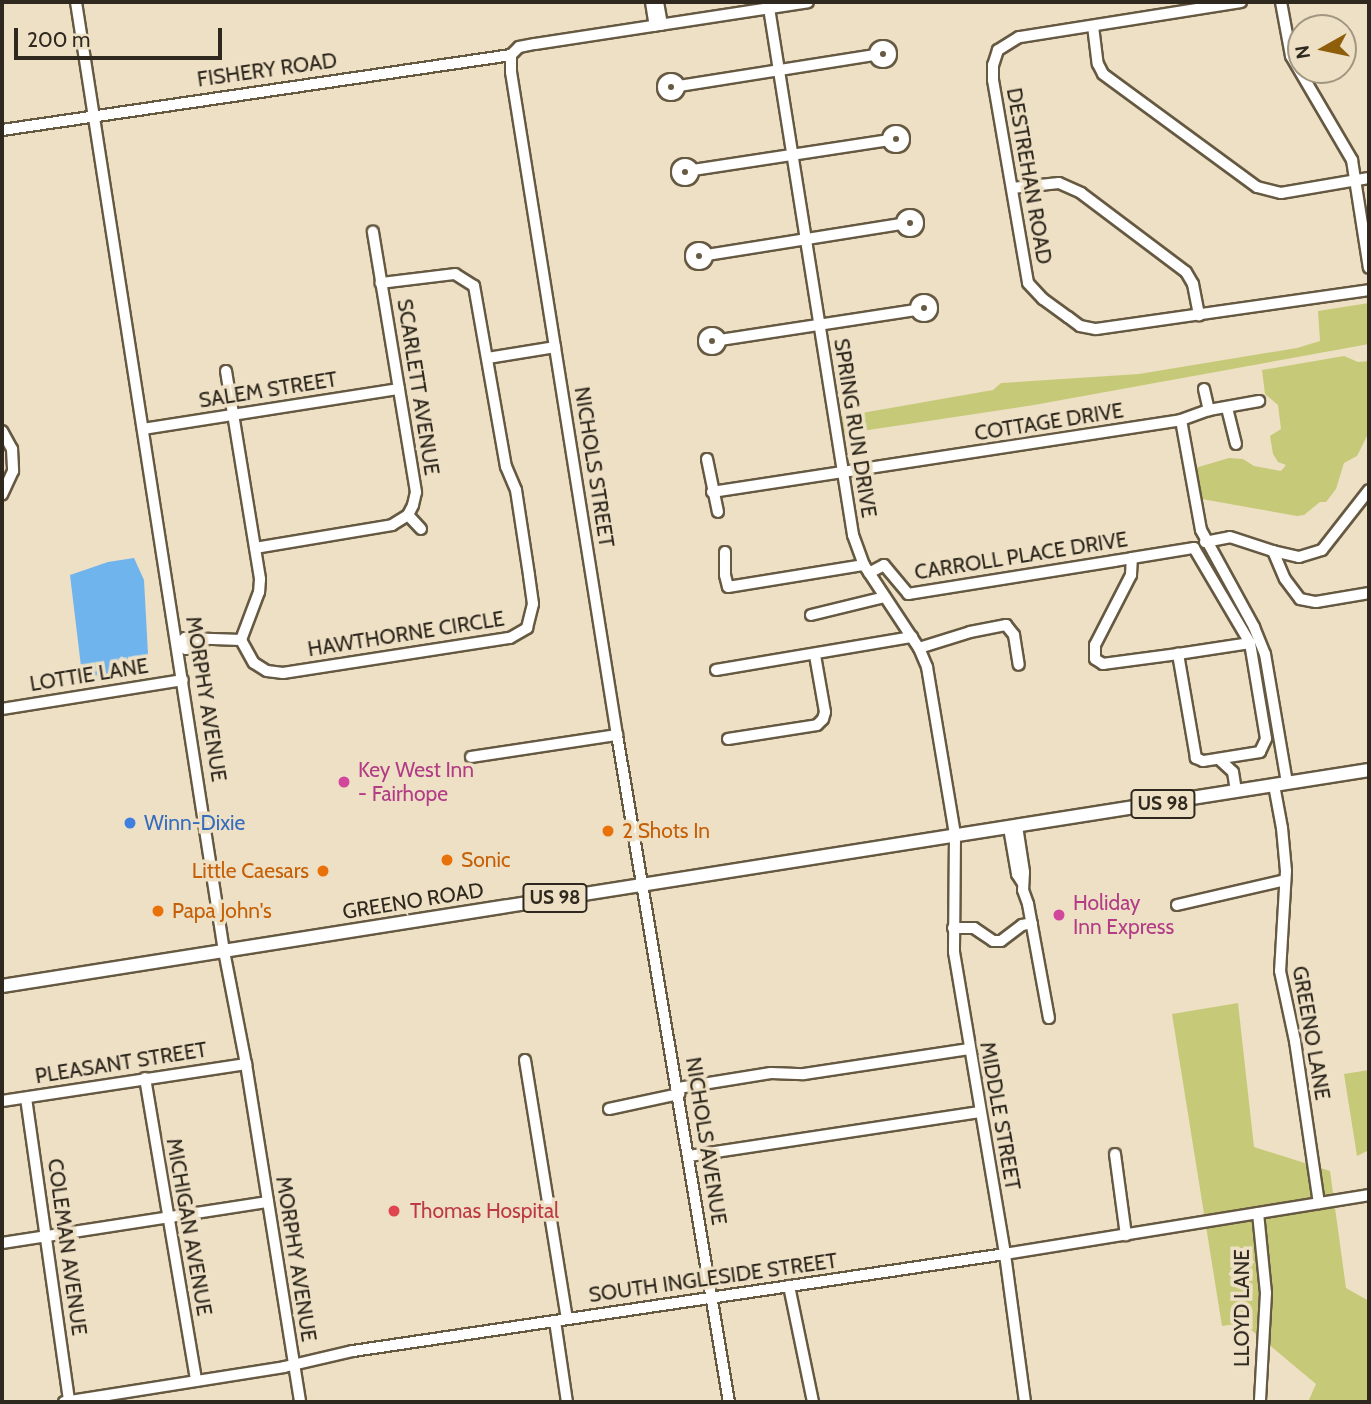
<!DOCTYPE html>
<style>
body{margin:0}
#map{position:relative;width:1371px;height:1404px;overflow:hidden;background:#eee0c5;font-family:Cabin,sans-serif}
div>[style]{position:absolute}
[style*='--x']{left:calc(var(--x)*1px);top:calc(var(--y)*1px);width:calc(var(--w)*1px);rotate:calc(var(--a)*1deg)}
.green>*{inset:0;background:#c6c978}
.water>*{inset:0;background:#6fb4ed}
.roads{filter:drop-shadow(2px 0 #665942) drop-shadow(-2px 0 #665942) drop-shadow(0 2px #665942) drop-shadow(0 -2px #665942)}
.minor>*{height:10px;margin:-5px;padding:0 5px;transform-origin:5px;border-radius:5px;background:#fff}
.minor>.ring{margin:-5px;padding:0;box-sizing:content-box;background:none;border:10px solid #fff;border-radius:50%}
.major>*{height:12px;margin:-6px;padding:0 6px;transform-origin:6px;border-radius:6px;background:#fff}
.dots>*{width:19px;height:19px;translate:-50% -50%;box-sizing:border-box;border:4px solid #eee0c5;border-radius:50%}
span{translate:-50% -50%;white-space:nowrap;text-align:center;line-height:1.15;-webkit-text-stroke:7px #eee0c5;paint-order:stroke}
.shield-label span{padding:2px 5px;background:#eee0c5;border:2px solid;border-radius:5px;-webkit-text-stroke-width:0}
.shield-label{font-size:19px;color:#2e281e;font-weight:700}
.street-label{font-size:21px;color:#2e281e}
.hotel-label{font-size:21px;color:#b23c85}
.left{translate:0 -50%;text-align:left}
.shop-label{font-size:21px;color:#366cbe}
.food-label{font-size:21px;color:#c56008}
.right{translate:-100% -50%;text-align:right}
.health-label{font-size:21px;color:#be3a42}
.frame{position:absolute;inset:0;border:4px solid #2e281e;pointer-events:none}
.north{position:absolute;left:1287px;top:14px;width:70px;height:70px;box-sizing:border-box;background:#eee0c5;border:2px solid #a19682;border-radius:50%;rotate:261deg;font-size:19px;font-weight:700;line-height:28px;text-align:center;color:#2e281e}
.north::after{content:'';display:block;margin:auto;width:24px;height:32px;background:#8f5e0a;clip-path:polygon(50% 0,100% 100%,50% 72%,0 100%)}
.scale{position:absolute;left:14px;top:28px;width:208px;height:32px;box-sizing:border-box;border:4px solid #2e281e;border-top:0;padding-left:9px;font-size:21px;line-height:24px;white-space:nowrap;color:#2e281e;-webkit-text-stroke:5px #eee0c5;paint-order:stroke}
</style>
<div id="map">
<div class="green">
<div style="clip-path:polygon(1369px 303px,1369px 344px,1034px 405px,842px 434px,839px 417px,993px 390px,1001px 383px,1139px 374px,1297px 348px,1320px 341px,1318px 311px)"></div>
<div style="clip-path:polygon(1344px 356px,1358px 362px,1369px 361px,1369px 432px,1357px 456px,1344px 463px,1336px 489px,1326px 502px,1320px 502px,1304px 515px,1297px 516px,1202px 499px,1195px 468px,1229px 458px,1243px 459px,1254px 466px,1281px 471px,1286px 465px,1278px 462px,1273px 454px,1270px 436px,1281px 429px,1278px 405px,1265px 394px,1262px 370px)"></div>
<div style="clip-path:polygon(1238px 1003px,1254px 1147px,1330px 1171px,1346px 1288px,1369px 1301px,1369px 1402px,1308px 1402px,1316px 1384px,1243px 1323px,1222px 1326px,1172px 1014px)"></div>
<div style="clip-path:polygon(1369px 1070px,1369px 1150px,1357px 1156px,1344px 1074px)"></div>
</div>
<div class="water">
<div style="clip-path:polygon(134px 558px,144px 580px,149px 672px,83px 683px,70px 575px,108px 562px)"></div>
</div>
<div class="roads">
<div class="minor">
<div style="--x:76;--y:2;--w:960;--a:81.14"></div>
<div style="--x:224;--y:951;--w:115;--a:79"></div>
<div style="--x:246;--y:1064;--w:342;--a:80.9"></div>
<div style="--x:651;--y:2;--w:24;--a:81"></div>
<div style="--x:658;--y:2;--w:23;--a:80"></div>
<div style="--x:1241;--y:2;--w:225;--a:171"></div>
<div style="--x:1019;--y:37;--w:25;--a:148"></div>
<div style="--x:998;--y:50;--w:16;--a:108"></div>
<div style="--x:993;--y:65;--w:15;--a:90"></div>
<div style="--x:993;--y:80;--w:206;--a:80.2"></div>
<div style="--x:1028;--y:283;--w:22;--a:47"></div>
<div style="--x:1043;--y:299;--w:31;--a:36"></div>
<div style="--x:1068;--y:317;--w:15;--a:37"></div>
<div style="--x:1080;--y:326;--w:16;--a:11"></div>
<div style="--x:1096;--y:329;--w:276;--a:-8.1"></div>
<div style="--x:1281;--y:2;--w:55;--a:79.5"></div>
<div style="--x:1291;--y:56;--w:121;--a:59.6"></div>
<div style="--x:1352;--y:160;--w:109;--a:81.1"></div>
<div style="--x:769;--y:8;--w:534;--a:80.94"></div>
<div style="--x:853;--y:535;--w:32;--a:70"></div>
<div style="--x:864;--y:565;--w:100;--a:56.5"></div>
<div style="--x:919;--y:648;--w:21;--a:67"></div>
<div style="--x:927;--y:667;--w:170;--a:80.5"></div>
<div style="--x:955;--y:835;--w:117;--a:90.5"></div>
<div style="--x:954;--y:952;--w:306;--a:80.4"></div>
<div style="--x:1005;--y:1254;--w:149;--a:82.3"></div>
<div style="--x:1093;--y:26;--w:38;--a:83"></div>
<div style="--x:1098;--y:64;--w:11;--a:63"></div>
<div style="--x:1103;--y:74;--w:191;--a:36.3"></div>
<div style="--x:1257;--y:187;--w:25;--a:14"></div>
<div style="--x:1281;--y:193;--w:89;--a:-9.7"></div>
<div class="ring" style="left:875px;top:46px;width:6px;height:6px"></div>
<div style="--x:511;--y:55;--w:17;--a:90"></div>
<div style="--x:511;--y:72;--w:671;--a:80.92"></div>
<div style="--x:617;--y:735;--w:676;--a:80.47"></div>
<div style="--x:511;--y:55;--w:11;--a:-45"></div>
<div style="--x:519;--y:47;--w:16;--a:-11"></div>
<div style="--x:535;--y:44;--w:276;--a:-8.7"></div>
<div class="ring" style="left:663px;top:79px;width:6px;height:6px"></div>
<div style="--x:679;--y:86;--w:197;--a:-9"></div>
<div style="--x:2;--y:130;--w:514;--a:-8.38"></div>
<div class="ring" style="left:888px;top:131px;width:6px;height:6px"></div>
<div class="ring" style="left:677px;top:164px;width:6px;height:6px"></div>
<div style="--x:693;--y:170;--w:197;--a:-8.7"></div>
<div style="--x:1012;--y:188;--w:47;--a:-6.1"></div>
<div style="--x:1059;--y:183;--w:24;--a:24"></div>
<div style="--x:1081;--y:193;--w:131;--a:37"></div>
<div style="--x:1186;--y:272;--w:14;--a:60"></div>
<div style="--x:1193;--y:284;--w:32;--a:79"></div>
<div class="ring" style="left:902px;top:215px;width:6px;height:6px"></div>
<div class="ring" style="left:691px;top:248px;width:6px;height:6px"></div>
<div style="--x:707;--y:255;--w:196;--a:-9.1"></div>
<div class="ring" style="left:916px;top:300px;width:6px;height:6px"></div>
<div class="ring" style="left:704px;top:333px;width:6px;height:6px"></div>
<div style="--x:720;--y:340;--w:198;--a:-8.7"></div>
<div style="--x:488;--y:358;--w:68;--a:-9.3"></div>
<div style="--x:226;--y:371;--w:211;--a:80.7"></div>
<div style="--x:260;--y:579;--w:13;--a:94"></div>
<div style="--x:259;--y:592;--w:51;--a:110.6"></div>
<div style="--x:1204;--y:389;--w:22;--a:77"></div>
<div style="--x:1227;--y:408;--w:37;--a:76"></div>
<div style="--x:1181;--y:420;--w:112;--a:79.7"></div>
<div style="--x:1201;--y:530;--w:111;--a:61.3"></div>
<div style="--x:1254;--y:627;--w:29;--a:68"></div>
<div style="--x:1265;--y:654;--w:131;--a:80.3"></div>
<div style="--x:143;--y:429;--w:259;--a:-8.9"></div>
<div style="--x:2;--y:431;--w:21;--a:61"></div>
<div style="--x:12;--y:449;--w:22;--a:87"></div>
<div style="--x:13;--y:471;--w:26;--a:115"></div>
<div style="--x:707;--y:459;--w:54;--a:78.3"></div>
<div style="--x:712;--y:492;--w:474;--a:-8.7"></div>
<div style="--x:1181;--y:420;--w:30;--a:-20"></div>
<div style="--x:1209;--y:410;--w:51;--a:-10.2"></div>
<div style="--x:408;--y:515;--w:19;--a:47"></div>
<div style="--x:1205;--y:542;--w:25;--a:-11"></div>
<div style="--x:1230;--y:537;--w:45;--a:18"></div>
<div style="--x:1273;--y:551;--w:30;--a:67"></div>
<div style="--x:1285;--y:579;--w:25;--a:53"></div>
<div style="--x:1300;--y:599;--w:16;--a:11"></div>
<div style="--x:1316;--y:602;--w:54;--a:-9.6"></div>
<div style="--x:255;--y:548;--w:139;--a:-9.5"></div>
<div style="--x:392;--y:525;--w:19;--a:-32"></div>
<div style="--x:408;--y:515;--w:11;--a:-63"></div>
<div style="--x:413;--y:505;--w:13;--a:-77"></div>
<div style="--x:416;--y:492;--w:264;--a:-99.4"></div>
<div style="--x:1273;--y:551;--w:27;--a:13"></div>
<div style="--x:1299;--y:557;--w:24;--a:-17"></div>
<div style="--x:1322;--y:550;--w:76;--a:-51.9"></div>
<div style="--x:725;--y:552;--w:23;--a:90"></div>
<div style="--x:725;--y:575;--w:12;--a:76"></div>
<div style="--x:728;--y:587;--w:138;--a:-9.2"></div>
<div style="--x:869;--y:573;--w:17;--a:-28"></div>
<div style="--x:884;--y:565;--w:38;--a:50"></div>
<div style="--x:908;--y:594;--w:209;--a:-9.1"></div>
<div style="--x:1114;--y:561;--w:18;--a:-9"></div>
<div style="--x:1132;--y:558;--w:63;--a:-9.2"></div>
<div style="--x:1194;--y:548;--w:110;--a:59.5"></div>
<div style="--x:1250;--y:643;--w:97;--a:80.5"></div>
<div style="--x:1266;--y:739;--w:14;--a:115"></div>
<div style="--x:1260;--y:752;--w:58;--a:171"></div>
<div style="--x:1203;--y:761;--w:8;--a:-157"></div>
<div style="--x:1196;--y:758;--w:106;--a:-99.8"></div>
<div style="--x:1178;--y:654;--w:76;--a:172.4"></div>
<div style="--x:1103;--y:664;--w:9;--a:-148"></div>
<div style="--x:1095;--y:659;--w:14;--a:-90"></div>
<div style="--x:1095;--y:645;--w:79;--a:-62.8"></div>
<div style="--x:1131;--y:575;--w:17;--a:-87"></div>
<div style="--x:811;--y:615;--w:76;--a:-13.7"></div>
<div style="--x:206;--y:640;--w:22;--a:156"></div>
<div style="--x:186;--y:649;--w:9;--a:-153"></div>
<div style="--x:178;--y:645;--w:10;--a:-45"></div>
<div style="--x:185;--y:638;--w:56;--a:2"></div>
<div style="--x:241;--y:640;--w:26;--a:61"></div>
<div style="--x:254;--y:663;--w:15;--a:32"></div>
<div style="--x:267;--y:671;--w:16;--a:7"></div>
<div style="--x:283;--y:673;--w:230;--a:-8.8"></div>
<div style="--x:510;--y:638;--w:20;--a:-30"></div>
<div style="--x:527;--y:628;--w:25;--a:-76"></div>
<div style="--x:533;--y:604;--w:29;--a:-98"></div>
<div style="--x:529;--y:575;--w:86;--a:-98.7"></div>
<div style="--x:516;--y:490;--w:25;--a:-113"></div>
<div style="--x:506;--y:467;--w:184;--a:-100"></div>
<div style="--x:474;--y:286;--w:22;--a:-148"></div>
<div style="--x:455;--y:274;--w:75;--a:173.1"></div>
<div style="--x:919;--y:648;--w:53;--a:-17.4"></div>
<div style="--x:970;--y:632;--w:37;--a:-11"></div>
<div style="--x:1006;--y:625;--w:13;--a:51"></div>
<div style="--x:1014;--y:635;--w:30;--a:81"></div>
<div style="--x:1178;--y:654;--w:73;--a:-8.7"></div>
<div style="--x:716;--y:670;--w:199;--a:-9.6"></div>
<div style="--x:2;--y:709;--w:183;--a:-9.1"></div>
<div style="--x:728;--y:739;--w:90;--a:-8.9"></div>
<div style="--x:817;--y:725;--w:8;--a:-45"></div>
<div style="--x:823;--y:719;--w:7;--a:-74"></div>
<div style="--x:825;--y:712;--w:58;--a:-100"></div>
<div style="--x:471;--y:757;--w:148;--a:-8.6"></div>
<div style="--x:1219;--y:759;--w:19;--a:43"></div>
<div style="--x:1233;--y:772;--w:20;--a:81"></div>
<div style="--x:1274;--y:785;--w:44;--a:79.5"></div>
<div style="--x:1282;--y:828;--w:43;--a:84.7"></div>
<div style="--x:1286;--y:871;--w:100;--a:93.4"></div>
<div style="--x:1280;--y:971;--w:72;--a:77.9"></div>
<div style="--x:1295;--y:1041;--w:164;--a:81.6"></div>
<div style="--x:1017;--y:826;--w:47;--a:81.3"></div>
<div style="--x:1024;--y:872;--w:18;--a:93"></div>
<div style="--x:1023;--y:890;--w:15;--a:70"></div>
<div style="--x:1028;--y:904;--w:116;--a:79.6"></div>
<div style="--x:1009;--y:828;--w:47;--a:80.1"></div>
<div style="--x:1017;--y:874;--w:9;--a:58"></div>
<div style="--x:1177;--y:905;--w:111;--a:-13"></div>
<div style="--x:953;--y:928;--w:21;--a:0"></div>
<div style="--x:974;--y:928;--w:23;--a:34"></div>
<div style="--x:993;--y:941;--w:8;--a:0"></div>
<div style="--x:1001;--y:941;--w:26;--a:-37"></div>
<div style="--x:1022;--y:925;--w:10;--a:-11"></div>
<div style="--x:525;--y:1060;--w:262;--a:80.8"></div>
<div style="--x:145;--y:1078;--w:307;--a:80.4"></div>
<div style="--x:678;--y:1088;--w:94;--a:-9.2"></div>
<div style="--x:771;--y:1073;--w:33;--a:2"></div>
<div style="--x:804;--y:1074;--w:167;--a:-8.6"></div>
<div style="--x:26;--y:1098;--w:307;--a:81.9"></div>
<div style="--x:2;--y:1101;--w:247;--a:-8.6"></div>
<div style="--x:609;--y:1109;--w:72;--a:-12.1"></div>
<div style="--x:1115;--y:1154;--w:82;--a:82.3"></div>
<div style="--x:689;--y:1156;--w:294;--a:-8.6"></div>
<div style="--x:1258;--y:1213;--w:80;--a:84.3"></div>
<div style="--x:1266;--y:1293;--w:109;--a:93.2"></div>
<div style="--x:2;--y:1243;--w:269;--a:-8.8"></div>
<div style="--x:789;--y:1286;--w:118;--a:78.3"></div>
<div style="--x:555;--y:1321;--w:82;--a:81.6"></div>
<div style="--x:64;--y:1402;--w:223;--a:-9"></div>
<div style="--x:284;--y:1367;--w:71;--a:-13.1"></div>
<div style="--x:353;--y:1351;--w:659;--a:-8.46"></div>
<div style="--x:1005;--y:1254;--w:369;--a:-9.2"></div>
</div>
<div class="major">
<div style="--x:2;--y:986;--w:1384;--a:-8.98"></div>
</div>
</div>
<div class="dots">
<div style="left:344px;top:782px;background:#d1479c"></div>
<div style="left:130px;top:823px;background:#3f7fe0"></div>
<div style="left:608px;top:831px;background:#e8710a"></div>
<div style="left:447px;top:860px;background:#e8710a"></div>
<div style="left:323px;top:871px;background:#e8710a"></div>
<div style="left:158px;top:911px;background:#e8710a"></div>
<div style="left:1059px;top:915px;background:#d1479c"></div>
<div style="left:394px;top:1211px;background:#e0444e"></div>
</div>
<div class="shield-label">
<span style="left:1163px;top:804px">US 98</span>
<span style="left:555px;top:898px">US 98</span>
</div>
<div class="street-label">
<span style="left:267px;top:70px;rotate:-8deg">FISHERY ROAD</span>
<span style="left:1029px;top:176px;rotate:80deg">DESTREHAN ROAD</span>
<span style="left:418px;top:387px;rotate:81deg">SCARLETT AVENUE</span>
<span style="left:268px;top:390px;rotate:-9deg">SALEM STREET</span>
<span style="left:1049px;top:422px;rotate:-9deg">COTTAGE DRIVE</span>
<span style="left:855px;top:428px;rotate:81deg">SPRING RUN DRIVE</span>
<span style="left:594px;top:467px;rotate:81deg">NICHOLS STREET</span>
<span style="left:1021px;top:556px;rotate:-9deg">CARROLL PLACE DRIVE</span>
<span style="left:406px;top:634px;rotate:-9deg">HAWTHORNE CIRCLE</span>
<span style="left:89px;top:675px;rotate:-9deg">LOTTIE LANE</span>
<span style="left:206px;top:699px;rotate:81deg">MORPHY AVENUE</span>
<span style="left:413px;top:901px;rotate:-9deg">GREENO ROAD</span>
<span style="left:1311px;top:1033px;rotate:80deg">GREENO LANE</span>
<span style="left:121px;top:1063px;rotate:-9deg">PLEASANT STREET</span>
<span style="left:1000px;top:1116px;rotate:80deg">MIDDLE STREET</span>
<span style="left:706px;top:1141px;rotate:81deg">NICHOLS AVENUE</span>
<span style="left:189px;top:1227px;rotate:80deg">MICHIGAN AVENUE</span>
<span style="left:67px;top:1247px;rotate:82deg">COLEMAN AVENUE</span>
<span style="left:296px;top:1259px;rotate:81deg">MORPHY AVENUE</span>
<span style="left:713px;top:1278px;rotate:-8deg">SOUTH INGLESIDE STREET</span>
<span style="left:1242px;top:1308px;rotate:-90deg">LLOYD LANE</span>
</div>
<div class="hotel-label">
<span class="left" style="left:358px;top:782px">Key West Inn<br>- Fairhope</span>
<span class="left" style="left:1073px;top:915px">Holiday<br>Inn Express</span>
</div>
<div class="shop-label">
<span class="left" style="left:144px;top:823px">Winn-Dixie</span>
</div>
<div class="food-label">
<span class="left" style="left:622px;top:831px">2 Shots In</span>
<span class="left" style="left:461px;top:860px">Sonic</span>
<span class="right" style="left:309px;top:871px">Little Caesars</span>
<span class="left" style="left:172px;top:911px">Papa John's</span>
</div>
<div class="health-label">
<span class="left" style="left:410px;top:1211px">Thomas Hospital</span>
</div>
<div class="frame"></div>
<div class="north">N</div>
<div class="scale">200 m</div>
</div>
